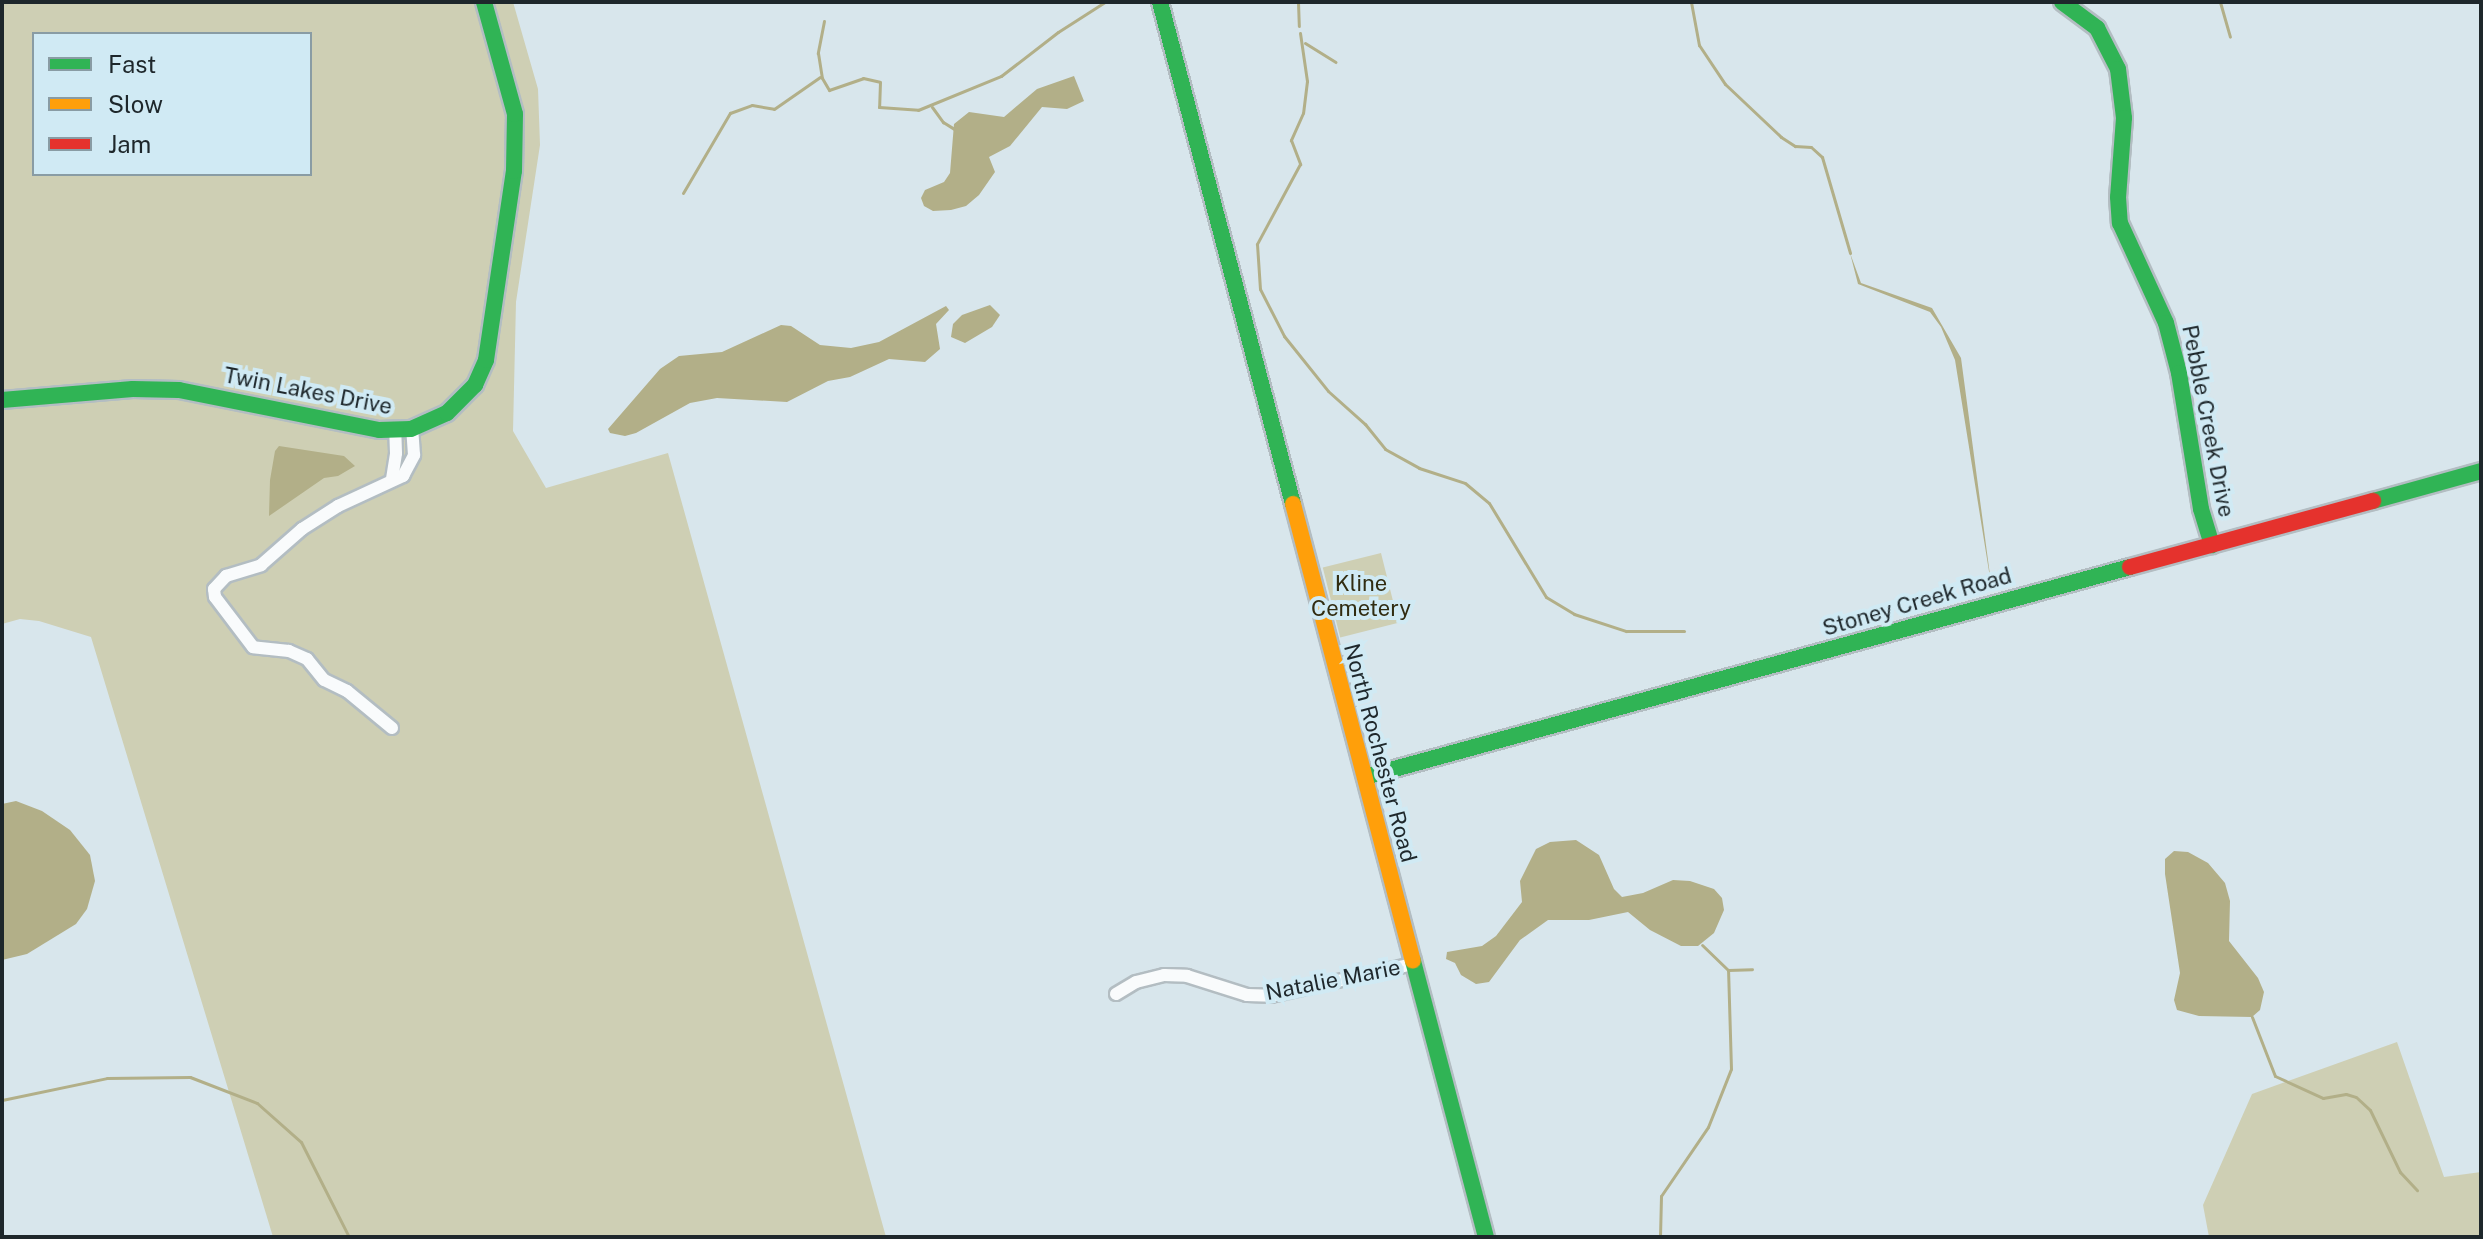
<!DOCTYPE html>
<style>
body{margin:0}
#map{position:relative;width:2483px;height:1239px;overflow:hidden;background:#d8e6ec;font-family:"Public Sans",sans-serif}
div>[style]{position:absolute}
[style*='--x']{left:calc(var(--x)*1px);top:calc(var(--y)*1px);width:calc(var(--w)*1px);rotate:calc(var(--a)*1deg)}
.green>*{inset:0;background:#cecfb4;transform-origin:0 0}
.water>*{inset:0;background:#b2af88}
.stream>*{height:3px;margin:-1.5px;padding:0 1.5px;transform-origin:1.5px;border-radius:1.5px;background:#b2af88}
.roads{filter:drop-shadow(2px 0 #b3bdc2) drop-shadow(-2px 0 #b3bdc2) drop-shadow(0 2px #b3bdc2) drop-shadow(0 -2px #b3bdc2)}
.street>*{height:12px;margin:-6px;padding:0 6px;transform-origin:6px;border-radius:6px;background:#f9fbfc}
.fast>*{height:16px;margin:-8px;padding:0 8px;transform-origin:8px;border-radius:8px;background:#30b455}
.slow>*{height:16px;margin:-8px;padding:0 8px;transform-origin:8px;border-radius:8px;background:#ff9f0a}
.jam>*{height:16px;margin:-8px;padding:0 8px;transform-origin:8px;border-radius:8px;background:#e5322d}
span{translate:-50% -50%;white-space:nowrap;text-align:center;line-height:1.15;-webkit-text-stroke:8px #d0eaf4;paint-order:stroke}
.street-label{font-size:22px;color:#1e272b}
.park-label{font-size:22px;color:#312c11}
.frame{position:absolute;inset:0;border:4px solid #1e272b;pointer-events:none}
.legend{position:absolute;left:32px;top:32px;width:280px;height:144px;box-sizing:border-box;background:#d0eaf4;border:2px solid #899ca4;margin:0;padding:10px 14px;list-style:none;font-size:24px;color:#1e272b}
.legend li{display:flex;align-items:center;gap:16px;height:40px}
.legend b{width:40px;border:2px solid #899ca4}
</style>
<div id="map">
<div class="green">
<div style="clip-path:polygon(evenodd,2px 2px,513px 2px,538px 89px,540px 145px,516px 302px,513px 431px,546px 488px,668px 453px,886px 1237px,273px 1237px,91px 637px,39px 621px,20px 619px,2px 624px,2px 2px,34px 34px,310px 34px,310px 174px,34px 174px,34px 34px)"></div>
<div style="left:1381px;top:553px;width:72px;height:60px;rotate:76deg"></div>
<div style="clip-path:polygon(2397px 1042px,2444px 1177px,2481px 1172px,2481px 1237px,2209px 1237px,2203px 1205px,2252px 1094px)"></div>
</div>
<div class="water">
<div style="clip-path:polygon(1074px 76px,1084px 101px,1067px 109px,1042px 107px,1010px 146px,989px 157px,995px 172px,979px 195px,966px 206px,951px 210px,933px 211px,924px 206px,921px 198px,925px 190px,944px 182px,950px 173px,954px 124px,969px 112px,1004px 117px,1037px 89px)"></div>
<div style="clip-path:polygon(1850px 253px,1861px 283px,1932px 308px,1961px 358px,1992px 590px,1955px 360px,1941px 327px,1930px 312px,1858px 284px)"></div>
<div style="clip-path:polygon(990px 305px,1000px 315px,992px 327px,965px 343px,951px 337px,953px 324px,962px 315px)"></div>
<div style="clip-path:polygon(946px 306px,949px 310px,936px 324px,940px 349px,925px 362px,889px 359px,850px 377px,828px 381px,787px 402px,717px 398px,690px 403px,636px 433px,625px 436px,610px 433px,608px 429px,660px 369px,679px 356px,722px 352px,781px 325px,791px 326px,820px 345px,851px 348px,879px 342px)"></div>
<div style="clip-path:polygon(279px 446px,344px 456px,355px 466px,338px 476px,324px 478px,269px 516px,270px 480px,275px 451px)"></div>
<div style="clip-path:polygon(16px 801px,42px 811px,70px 830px,90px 855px,95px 881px,87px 909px,76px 924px,27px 954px,2px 960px,2px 804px)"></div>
<div style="clip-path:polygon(1576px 840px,1599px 855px,1614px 889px,1622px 897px,1643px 893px,1673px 880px,1690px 881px,1714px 889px,1722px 898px,1724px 910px,1714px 933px,1698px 946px,1681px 946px,1650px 930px,1628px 912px,1589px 920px,1548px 920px,1520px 940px,1489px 982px,1476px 984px,1461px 975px,1455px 963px,1446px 959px,1447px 952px,1482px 946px,1496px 936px,1522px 902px,1520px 881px,1536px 849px,1550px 842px)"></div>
<div style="clip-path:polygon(2174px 851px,2188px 852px,2208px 863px,2225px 883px,2230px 901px,2229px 941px,2258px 978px,2264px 992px,2260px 1010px,2252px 1017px,2199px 1016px,2177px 1010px,2174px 1000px,2180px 973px,2165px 874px,2165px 859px)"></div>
</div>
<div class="stream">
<div style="--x:1298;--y:2;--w:24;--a:88"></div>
<div style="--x:1691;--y:2;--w:44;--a:79.5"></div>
<div style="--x:1699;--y:45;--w:47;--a:56.3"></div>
<div style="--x:1725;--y:84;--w:77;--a:43.4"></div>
<div style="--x:1781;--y:137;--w:17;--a:33"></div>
<div style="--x:1795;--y:146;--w:16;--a:4"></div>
<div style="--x:1811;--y:147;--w:15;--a:42"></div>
<div style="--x:1822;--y:157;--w:100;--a:73.7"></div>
<div style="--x:2220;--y:2;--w:36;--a:74"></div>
<div style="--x:824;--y:21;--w:33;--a:101"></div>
<div style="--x:818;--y:53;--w:25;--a:81"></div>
<div style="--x:822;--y:78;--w:14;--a:60"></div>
<div style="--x:829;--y:90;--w:36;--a:-19"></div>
<div style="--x:863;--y:78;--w:17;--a:13"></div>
<div style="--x:880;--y:82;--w:25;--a:92"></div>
<div style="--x:879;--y:107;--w:39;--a:4"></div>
<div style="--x:918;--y:110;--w:90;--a:-22.3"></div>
<div style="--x:1001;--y:76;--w:72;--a:-37.7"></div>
<div style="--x:1058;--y:32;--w:56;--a:-32.6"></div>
<div style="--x:1300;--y:33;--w:49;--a:81.7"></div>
<div style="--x:1307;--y:81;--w:32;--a:97"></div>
<div style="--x:1303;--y:113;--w:30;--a:114"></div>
<div style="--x:1291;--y:140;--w:26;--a:69"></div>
<div style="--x:1300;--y:164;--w:91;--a:118.3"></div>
<div style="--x:1257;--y:244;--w:45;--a:86.2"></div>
<div style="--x:1260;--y:289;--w:53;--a:62.9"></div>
<div style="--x:1284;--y:336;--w:70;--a:51.3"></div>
<div style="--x:1328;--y:391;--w:50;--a:41.7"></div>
<div style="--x:1365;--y:424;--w:32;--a:51"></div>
<div style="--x:1385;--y:449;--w:39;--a:29"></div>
<div style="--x:1419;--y:468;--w:48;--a:18.1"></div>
<div style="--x:1465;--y:483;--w:31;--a:40"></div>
<div style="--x:1489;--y:503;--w:110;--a:58.8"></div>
<div style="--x:1546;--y:597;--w:33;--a:31"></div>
<div style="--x:1574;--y:614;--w:55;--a:18.1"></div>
<div style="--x:1626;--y:631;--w:58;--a:0"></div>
<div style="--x:1305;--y:43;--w:36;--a:32"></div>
<div style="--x:932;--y:107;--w:19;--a:54"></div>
<div style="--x:943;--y:122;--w:13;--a:32"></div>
<div style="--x:683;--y:193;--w:93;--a:-59.6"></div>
<div style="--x:730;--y:113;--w:23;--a:-20"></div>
<div style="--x:752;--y:105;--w:22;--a:10"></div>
<div style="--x:774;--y:109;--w:56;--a:-34.8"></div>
<div style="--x:1728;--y:970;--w:24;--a:-2"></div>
<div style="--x:2252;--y:1017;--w:63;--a:68.7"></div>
<div style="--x:2275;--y:1076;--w:53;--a:24.6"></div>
<div style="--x:2323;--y:1098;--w:23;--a:-10"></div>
<div style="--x:2346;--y:1094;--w:10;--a:17"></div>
<div style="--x:2356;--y:1097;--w:19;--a:43"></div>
<div style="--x:2370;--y:1110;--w:69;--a:64.2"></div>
<div style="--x:2400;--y:1172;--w:25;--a:47"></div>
<div style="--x:2;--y:1100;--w:107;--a:-11.8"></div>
<div style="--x:107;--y:1078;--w:83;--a:-0.7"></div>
<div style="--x:190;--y:1077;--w:72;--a:21.2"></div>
<div style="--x:257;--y:1103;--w:59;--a:41.6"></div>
<div style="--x:301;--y:1142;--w:106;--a:63.2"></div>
<div style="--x:1660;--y:1237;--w:41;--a:-88.6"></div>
<div style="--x:1661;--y:1196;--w:83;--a:-55.7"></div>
<div style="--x:1708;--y:1127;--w:62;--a:-68.4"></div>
<div style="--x:1731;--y:1069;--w:99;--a:-91.7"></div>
<div style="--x:1728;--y:970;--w:36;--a:-136"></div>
</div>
<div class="roads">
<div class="street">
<div style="--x:392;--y:479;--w:26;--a:-81"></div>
<div style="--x:396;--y:453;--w:23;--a:-92"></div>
<div style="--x:392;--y:728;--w:58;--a:-140.6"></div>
<div style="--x:347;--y:691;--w:25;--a:-154"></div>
<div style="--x:324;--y:680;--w:27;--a:-129"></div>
<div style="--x:307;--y:659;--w:20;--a:-156"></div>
<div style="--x:289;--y:651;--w:36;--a:-174"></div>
<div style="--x:253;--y:647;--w:63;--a:-127.2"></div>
<div style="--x:215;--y:597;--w:8;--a:-97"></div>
<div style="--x:214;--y:589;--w:18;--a:-47"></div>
<div style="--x:226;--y:576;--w:37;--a:-17"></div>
<div style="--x:261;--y:565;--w:55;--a:-41.3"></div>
<div style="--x:302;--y:529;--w:43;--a:-32.6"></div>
<div style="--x:338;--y:506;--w:72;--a:-24.8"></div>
<div style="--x:403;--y:476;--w:24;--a:-62"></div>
<div style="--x:414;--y:455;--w:26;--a:-94"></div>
<div style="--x:1116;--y:994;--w:23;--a:-31"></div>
<div style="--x:1136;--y:982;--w:29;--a:-14"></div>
<div style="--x:1164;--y:975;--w:23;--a:2"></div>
<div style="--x:1187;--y:976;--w:63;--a:17.6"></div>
<div style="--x:1247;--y:995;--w:24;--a:2"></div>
<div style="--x:1271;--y:996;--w:146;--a:-12.7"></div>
</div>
<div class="fast">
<div style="--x:1160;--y:2;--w:519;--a:75.16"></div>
<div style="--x:2062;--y:2;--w:44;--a:36.6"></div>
<div style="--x:2097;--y:28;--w:46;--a:62.9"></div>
<div style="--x:2118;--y:69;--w:49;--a:83"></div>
<div style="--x:2124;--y:118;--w:79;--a:94.3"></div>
<div style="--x:2118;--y:197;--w:26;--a:86"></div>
<div style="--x:2120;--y:223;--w:110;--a:65.3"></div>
<div style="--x:2166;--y:323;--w:52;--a:75.4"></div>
<div style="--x:2179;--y:373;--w:138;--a:80.8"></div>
<div style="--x:2201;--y:509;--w:38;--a:73"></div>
<div style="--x:2;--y:400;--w:131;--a:-4.8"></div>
<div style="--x:133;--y:389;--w:46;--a:1.2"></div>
<div style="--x:179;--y:390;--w:204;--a:11.3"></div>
<div style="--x:379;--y:430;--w:32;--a:-2"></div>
<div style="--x:411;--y:429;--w:39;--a:-24"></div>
<div style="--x:447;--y:413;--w:40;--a:-45"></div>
<div style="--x:475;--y:385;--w:27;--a:-66"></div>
<div style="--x:486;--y:360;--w:191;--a:-81.6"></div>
<div style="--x:514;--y:171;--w:57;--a:-89"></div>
<div style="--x:515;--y:114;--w:116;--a:-105.5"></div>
<div style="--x:2373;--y:501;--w:112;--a:-15.5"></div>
<div style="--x:1365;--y:777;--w:793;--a:-15.35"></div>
<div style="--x:1413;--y:961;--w:285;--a:75.2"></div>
</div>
<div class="slow">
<div style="--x:1293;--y:504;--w:472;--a:75.3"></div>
</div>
<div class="jam">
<div style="--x:2130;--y:567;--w:252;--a:-15.2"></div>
</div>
</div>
<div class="street-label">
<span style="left:308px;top:391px;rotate:11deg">Twin Lakes Drive</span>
<span style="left:2208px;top:421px;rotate:79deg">Pebble Creek Drive</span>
<span style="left:1917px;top:602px;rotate:-16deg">Stoney Creek Road</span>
<span style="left:1380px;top:753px;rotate:75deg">North Rochester Road</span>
<span style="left:1333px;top:980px;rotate:-11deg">Natalie Marie</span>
</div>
<div class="park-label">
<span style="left:1361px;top:596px">Kline<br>Cemetery</span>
</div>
<div class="frame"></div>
<ul class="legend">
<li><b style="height:10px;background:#30b455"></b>Fast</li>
<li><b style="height:10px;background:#ff9f0a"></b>Slow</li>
<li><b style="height:10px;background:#e5322d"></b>Jam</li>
</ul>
</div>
